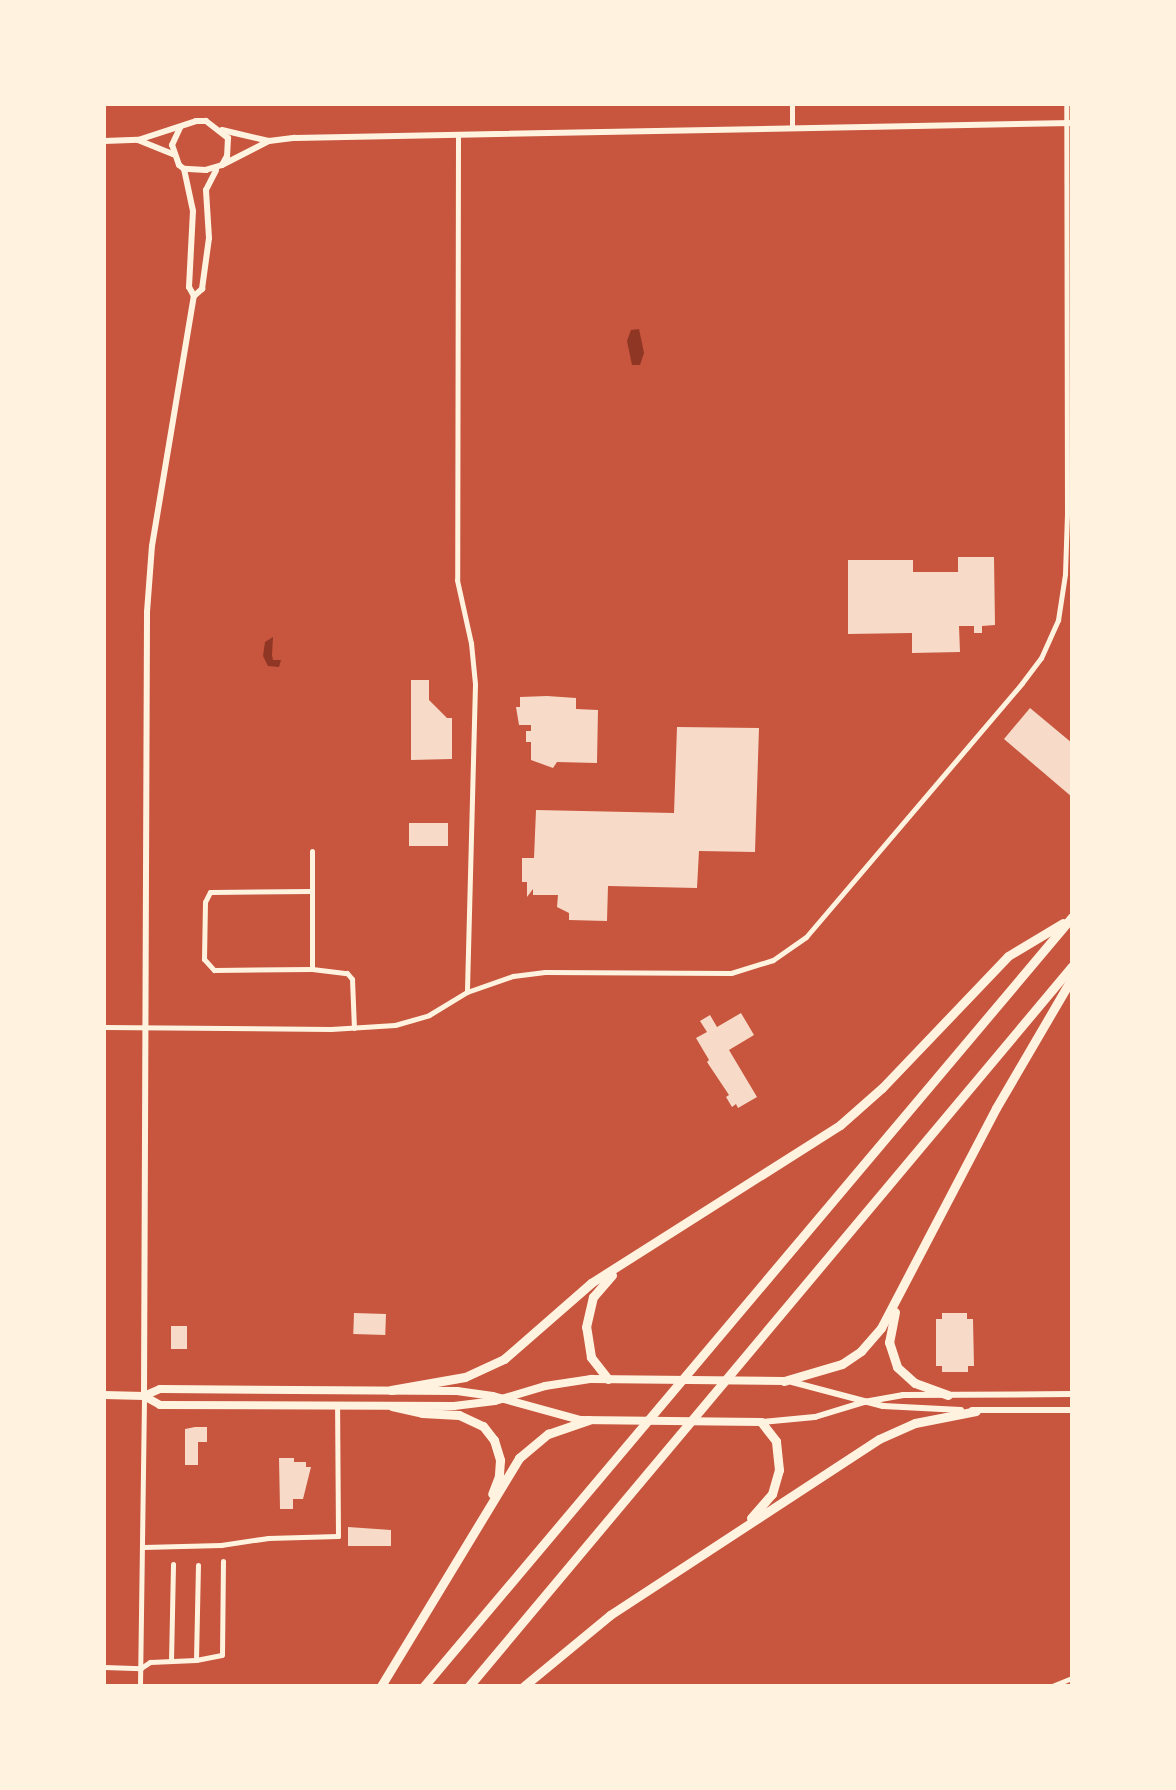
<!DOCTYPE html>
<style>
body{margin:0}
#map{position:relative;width:1176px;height:1790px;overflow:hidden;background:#c8553d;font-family:Montserrat,sans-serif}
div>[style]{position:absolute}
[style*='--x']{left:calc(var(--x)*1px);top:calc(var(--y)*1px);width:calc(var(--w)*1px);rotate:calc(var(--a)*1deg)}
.water>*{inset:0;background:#8f3625}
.building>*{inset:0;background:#f7dbc8;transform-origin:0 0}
.minor>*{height:5px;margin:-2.5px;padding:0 2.5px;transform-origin:2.5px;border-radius:2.5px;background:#fff3e0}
.tertiary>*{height:6px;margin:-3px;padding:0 3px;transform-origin:3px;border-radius:3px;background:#fff3e0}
.primary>*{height:8px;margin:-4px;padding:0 4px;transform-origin:4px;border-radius:4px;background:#fff3e0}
.motorway>*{height:9px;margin:-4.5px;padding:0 4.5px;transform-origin:4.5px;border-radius:4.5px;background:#fff3e0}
span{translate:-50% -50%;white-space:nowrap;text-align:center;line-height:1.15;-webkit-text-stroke:6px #fff3e0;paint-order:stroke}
.frame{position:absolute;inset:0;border:106px solid #fff3e0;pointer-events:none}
</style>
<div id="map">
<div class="water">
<div style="clip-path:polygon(639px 329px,644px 353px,640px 365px,632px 365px,627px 341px,631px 330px)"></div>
<div style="clip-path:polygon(273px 637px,272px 655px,273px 660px,281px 660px,279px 667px,268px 666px,263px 656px,265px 642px)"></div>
</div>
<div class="building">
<div style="clip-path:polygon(958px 557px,994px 557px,995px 625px,982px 626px,982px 633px,974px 633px,974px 626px,959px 626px,960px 652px,912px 653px,912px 633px,848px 634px,848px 560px,913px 560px,913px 572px,958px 572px)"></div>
<div style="clip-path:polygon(411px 680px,429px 680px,429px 700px,447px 718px,452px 718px,452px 759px,411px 760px)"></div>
<div style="clip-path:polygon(547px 696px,576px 698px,576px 709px,598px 710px,597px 763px,557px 762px,553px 768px,531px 760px,531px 742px,526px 742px,526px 731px,531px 731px,531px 725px,519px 725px,516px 707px,520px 707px,520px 697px)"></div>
<div style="clip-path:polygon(1030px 708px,1072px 743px,1072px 797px,1004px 739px)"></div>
<div style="clip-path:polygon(677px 727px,759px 728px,755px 852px,699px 851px,697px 888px,608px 886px,607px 921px,569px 920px,569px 913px,557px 907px,558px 895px,533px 895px,533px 889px,527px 897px,527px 882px,522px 882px,522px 858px,534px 858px,536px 810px,674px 813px)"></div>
<div style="left:409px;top:823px;width:39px;height:23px"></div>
<div style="clip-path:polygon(741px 1013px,754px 1035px,729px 1050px,757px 1097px,738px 1108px,736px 1104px,732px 1107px,726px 1097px,729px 1095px,707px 1062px,709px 1060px,696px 1038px,707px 1032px,700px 1021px,710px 1015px,717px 1027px)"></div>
<div style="left:354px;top:1313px;width:32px;height:21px;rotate:2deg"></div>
<div style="clip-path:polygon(942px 1313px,967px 1313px,967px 1319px,973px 1319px,974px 1366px,968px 1366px,968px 1372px,942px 1372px,942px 1366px,936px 1366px,936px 1319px,942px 1319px)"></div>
<div style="left:171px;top:1326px;width:16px;height:23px"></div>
<div style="clip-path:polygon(195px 1427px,207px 1427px,207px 1442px,198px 1442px,198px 1465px,185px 1465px,185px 1429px)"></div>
<div style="clip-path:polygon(279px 1458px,294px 1458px,294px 1462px,306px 1462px,306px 1467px,311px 1467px,303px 1499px,293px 1499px,293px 1509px,280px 1509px)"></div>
<div style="clip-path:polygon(348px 1527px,391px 1530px,391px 1546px,348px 1546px)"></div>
</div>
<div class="minor">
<div style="--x:792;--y:127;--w:23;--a:-90"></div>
<div style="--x:458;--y:134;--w:446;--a:90.1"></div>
<div style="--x:457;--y:580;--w:65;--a:77.5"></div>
<div style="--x:471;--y:643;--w:41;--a:84.4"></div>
<div style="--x:475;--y:684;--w:308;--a:91.5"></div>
<div style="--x:312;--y:891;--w:102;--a:179.4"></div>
<div style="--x:210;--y:892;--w:11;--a:117"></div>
<div style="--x:205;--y:902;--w:57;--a:91"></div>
<div style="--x:204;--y:959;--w:15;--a:48"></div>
<div style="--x:214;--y:970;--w:98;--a:-0.6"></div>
<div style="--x:312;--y:969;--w:35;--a:7"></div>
<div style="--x:347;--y:973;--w:8;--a:50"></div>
<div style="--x:352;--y:979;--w:49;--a:87.7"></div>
<div style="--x:312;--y:969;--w:118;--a:-90"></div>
<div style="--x:104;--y:1027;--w:227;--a:0.5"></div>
<div style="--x:331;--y:1029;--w:64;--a:-3.6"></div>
<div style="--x:395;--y:1025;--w:35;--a:-16"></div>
<div style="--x:429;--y:1015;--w:44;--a:-31.2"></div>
<div style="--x:467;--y:992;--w:49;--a:-19.2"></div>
<div style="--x:513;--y:976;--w:32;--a:-7"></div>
<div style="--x:545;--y:972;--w:186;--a:0.3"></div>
<div style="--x:731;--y:973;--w:44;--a:-17.2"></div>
<div style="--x:773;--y:960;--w:40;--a:-34.9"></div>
<div style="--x:806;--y:937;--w:333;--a:-49.6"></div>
<div style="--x:1022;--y:683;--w:31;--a:-53"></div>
<div style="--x:1041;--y:658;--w:42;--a:-65.9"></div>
<div style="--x:1058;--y:620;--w:47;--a:-81.3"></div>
<div style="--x:1065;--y:574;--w:60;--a:-88.1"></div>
<div style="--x:1067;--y:514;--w:410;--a:-90.1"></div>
<div style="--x:143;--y:1547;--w:78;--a:-1.5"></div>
<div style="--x:221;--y:1545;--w:48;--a:-8.5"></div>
<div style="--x:268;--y:1538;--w:70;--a:-1.6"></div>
<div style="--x:338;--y:1536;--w:130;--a:-90.4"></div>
<div style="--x:196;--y:1660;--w:95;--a:-88.8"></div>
<div style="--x:171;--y:1661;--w:97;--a:-88.8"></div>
<div style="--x:104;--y:1667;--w:37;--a:2"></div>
<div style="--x:141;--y:1668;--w:11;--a:-34"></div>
<div style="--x:150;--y:1662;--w:46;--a:-2.5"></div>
<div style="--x:196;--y:1660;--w:26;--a:-11"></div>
<div style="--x:222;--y:1655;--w:94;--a:-89.4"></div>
<div style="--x:140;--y:1686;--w:289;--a:-89.2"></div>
<div style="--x:1052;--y:1686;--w:22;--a:-22"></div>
</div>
<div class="tertiary">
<div style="--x:222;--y:130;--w:48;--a:13.2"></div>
<div style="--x:138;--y:140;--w:38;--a:22"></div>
<div style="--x:104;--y:141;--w:34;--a:-2"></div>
<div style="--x:138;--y:140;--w:61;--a:-18.1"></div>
<div style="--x:196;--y:121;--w:10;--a:0"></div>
<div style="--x:206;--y:121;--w:28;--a:38"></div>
<div style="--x:228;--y:138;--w:18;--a:93"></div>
<div style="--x:227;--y:156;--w:10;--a:119"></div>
<div style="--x:222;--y:165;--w:17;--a:163"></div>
<div style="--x:206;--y:170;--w:22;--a:-177"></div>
<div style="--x:184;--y:169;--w:6;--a:-141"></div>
<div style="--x:179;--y:165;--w:21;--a:-109"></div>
<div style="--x:172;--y:145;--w:19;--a:-65"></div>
<div style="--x:222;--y:165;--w:53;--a:-27.1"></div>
<div style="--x:269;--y:141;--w:26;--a:-7"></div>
<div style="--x:295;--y:138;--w:777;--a:-1.11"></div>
<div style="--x:194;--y:296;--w:11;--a:-41"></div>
<div style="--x:202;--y:289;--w:51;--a:-82.2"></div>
<div style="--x:209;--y:238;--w:48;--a:-93.6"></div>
<div style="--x:206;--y:190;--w:22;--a:-63"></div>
<div style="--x:792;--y:1382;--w:94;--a:14.8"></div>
<div style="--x:883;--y:1406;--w:78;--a:2.9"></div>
<div style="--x:144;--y:1396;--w:784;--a:-89.78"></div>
<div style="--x:147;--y:612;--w:66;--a:-85.7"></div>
<div style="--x:152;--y:546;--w:254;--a:-80.5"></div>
<div style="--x:194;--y:296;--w:10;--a:-119"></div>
<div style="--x:189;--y:287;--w:76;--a:-87"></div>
<div style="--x:193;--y:211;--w:43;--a:-102.1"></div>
<div style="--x:972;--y:1410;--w:100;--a:0"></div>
<div style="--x:761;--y:1422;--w:54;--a:-5.3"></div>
<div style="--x:815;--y:1417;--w:51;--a:-17"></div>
<div style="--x:864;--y:1402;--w:40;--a:-10"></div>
<div style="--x:903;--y:1395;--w:169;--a:-0.3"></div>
</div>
<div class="primary">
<div style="--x:104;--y:1395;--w:40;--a:1.4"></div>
<div style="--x:144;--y:1396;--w:17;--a:-24"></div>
<div style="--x:160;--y:1389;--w:297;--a:0.4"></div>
<div style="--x:457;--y:1391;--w:36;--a:8"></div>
<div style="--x:493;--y:1396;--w:90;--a:15.4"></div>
<div style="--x:580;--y:1420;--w:181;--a:0.6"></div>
<div style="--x:144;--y:1396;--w:18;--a:29"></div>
<div style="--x:160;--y:1405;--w:294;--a:0.2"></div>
<div style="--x:454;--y:1406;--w:41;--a:-7"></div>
<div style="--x:495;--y:1401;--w:52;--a:-16.7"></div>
<div style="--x:545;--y:1386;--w:47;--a:-8.7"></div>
<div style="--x:591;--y:1379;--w:193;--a:0.6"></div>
</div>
<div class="motorway">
<div style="--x:895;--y:1312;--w:31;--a:101"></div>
<div style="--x:889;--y:1342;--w:26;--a:72"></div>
<div style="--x:897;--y:1367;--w:24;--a:42"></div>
<div style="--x:915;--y:1383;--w:35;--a:20"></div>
<div style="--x:608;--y:1379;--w:28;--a:-128"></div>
<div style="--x:591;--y:1357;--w:30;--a:-99"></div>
<div style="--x:586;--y:1327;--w:31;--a:-77"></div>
<div style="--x:593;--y:1297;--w:29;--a:-49"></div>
<div style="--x:784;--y:1381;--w:60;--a:-16.3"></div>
<div style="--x:842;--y:1364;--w:23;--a:-34"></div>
<div style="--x:861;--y:1351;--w:30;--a:-49"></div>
<div style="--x:881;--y:1328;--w:248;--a:-62.4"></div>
<div style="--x:996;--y:1108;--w:151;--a:-59.7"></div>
<div style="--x:391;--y:1390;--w:75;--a:-10"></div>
<div style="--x:465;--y:1377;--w:43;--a:-24.8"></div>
<div style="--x:504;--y:1359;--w:116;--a:-41.1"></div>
<div style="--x:591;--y:1283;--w:295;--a:-32.4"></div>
<div style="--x:840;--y:1125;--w:56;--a:-41.4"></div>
<div style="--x:882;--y:1088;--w:182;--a:-46.3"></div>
<div style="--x:1008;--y:956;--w:64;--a:-31"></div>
<div style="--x:392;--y:1406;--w:31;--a:13"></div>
<div style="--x:422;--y:1413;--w:37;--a:3"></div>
<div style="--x:459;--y:1415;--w:26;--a:25"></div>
<div style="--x:483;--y:1426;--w:18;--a:52"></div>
<div style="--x:494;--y:1440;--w:21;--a:73"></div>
<div style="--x:500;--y:1460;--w:16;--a:94"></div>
<div style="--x:499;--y:1476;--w:19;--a:111"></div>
<div style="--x:751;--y:1518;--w:32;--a:-49"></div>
<div style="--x:772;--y:1494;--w:25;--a:-74"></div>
<div style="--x:779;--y:1470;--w:29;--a:-96"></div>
<div style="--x:776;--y:1441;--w:24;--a:-128"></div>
<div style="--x:381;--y:1686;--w:267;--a:-58.8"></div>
<div style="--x:519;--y:1458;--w:38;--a:-40"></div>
<div style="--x:548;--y:1434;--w:43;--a:-18.9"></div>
<div style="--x:424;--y:1686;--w:1006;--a:-49.88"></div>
<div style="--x:469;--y:1686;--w:939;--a:-50.05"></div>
<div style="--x:524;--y:1686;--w:112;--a:-39.5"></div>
<div style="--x:610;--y:1615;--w:321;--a:-33.2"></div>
<div style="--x:879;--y:1439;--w:39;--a:-24"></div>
<div style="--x:915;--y:1423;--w:62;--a:-11.1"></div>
</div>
<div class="frame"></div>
</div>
